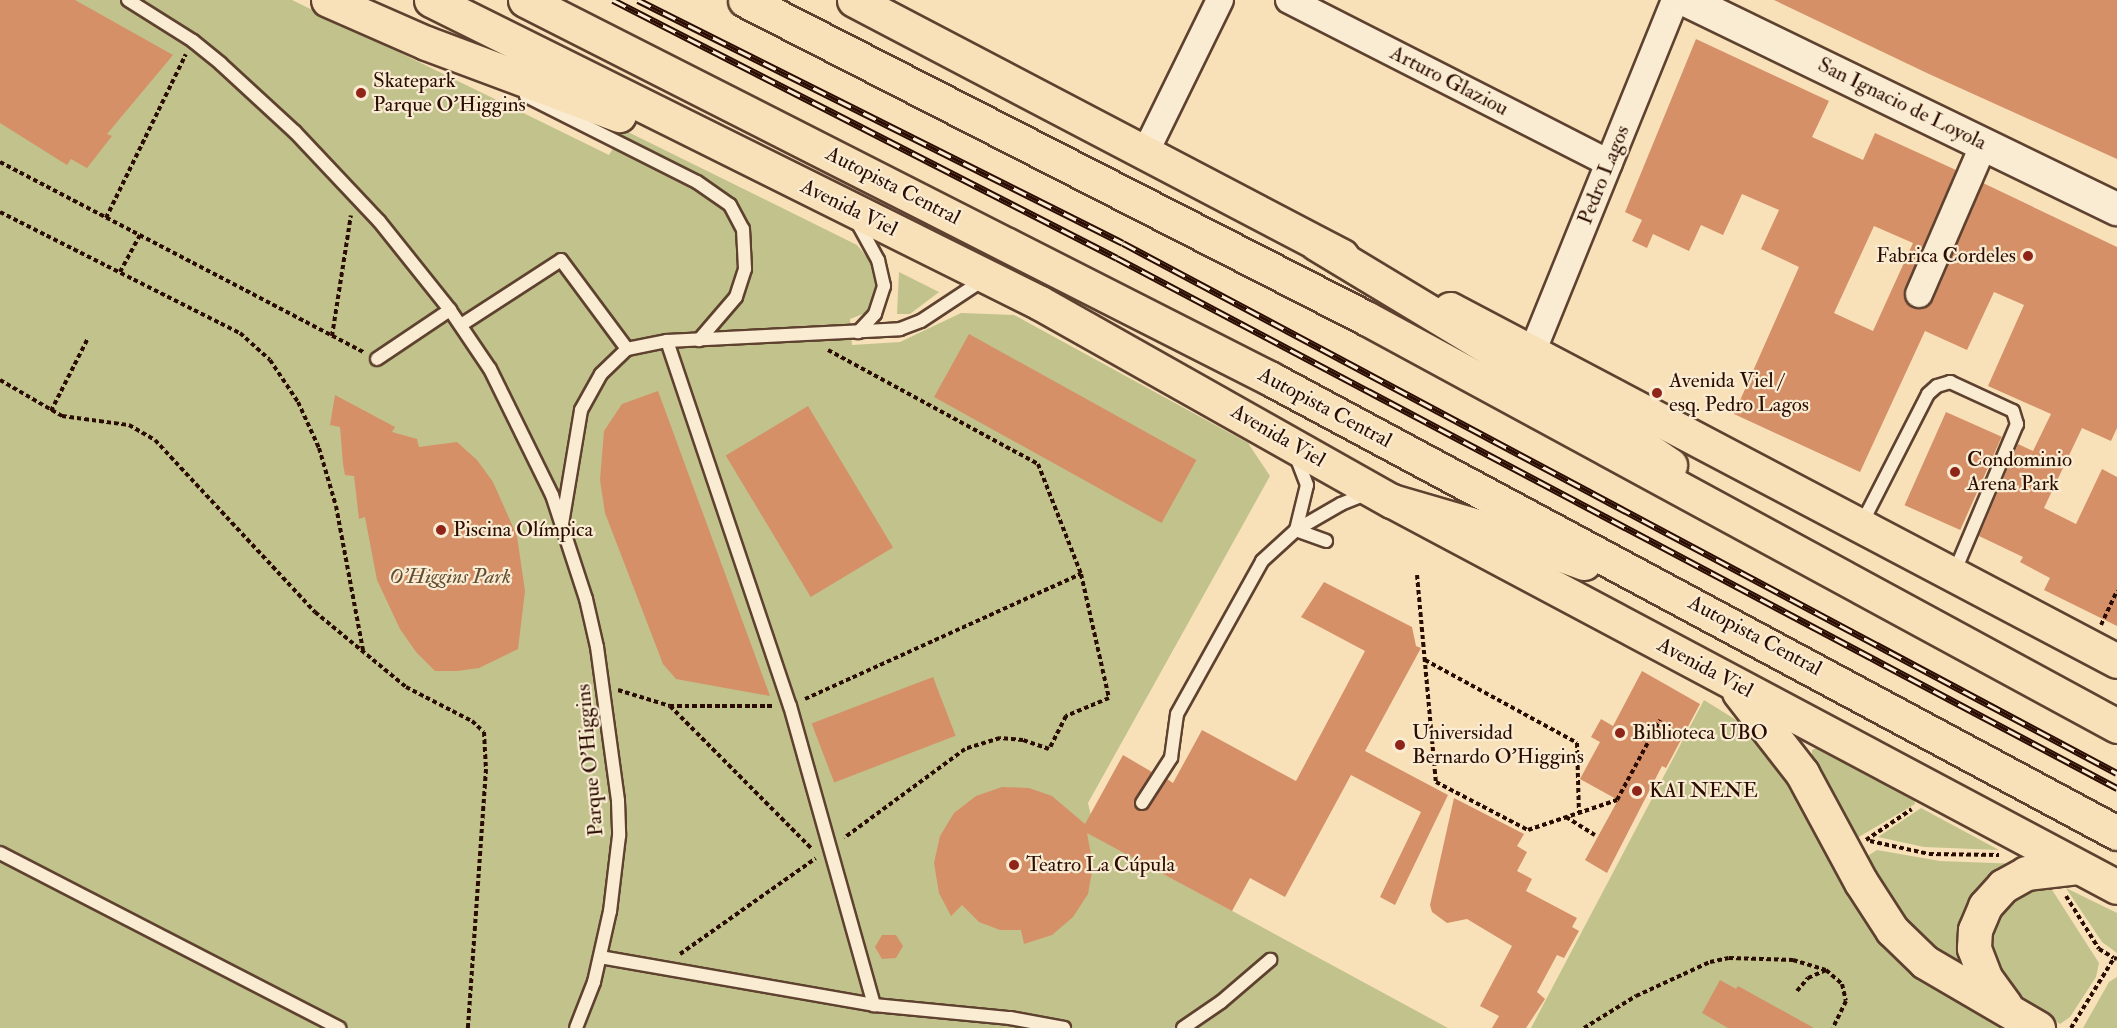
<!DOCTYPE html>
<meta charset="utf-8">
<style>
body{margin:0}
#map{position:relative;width:2117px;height:1028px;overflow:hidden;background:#f8e1b9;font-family:"IM FELL Double Pica",serif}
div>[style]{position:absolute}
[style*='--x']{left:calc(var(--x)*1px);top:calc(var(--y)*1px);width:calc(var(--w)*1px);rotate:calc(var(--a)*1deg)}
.green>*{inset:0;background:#c1c28c}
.building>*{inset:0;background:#d59068;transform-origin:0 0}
.path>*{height:4px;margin-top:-2px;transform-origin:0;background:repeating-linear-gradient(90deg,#2b0c01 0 4.5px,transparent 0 7.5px)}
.roads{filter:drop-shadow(2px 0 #5e412f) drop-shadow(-2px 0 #5e412f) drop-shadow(0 2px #5e412f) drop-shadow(0 -2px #5e412f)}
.service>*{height:12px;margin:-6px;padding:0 6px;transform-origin:6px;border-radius:6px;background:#faecd2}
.minor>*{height:26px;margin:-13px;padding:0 13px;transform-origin:13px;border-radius:13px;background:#faecd2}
.tertiary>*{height:32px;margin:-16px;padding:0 16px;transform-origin:16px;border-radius:16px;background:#faecd2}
.primary>*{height:33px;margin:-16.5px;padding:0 16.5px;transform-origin:16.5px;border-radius:16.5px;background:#f8e1b9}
.motorway>*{height:33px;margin:-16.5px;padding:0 16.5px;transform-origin:16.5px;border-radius:16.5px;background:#f8e1b9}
.rail>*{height:7px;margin-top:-3.5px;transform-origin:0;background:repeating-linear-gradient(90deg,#faecd2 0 14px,#2b0c01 0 28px);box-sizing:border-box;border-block:2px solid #2b0c01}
.dots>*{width:16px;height:16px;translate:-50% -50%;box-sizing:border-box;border:3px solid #faecd2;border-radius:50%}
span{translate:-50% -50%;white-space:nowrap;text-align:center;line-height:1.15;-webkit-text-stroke:4.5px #faecd2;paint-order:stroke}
.poi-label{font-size:21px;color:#2b0c01}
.left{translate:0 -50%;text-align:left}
.right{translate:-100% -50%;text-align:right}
.street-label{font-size:21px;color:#2b0c01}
.park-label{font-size:21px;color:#604c32;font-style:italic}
</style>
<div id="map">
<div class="green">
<div style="clip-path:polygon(0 0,292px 0,609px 155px,624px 130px,857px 245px,872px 263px,878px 283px,874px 303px,868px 312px,850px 319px,852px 345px,900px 342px,961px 313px,1014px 315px,1248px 443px,1270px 476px,1088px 803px,1096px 837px,1448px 1028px,0 1028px)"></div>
<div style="clip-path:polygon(899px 272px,939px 292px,910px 314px,897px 314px)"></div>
<div style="clip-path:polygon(1704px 700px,1741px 723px,1785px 774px,1869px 923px,2009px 1028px,1531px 1028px)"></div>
<div style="clip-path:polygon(1819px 747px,1914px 798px,1915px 804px,1857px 838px,1812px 756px,1812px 750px)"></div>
<div style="clip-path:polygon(1921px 808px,1999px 850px,1924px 847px,1878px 837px)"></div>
<div style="clip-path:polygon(1877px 850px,1940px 861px,2020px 864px,1955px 965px,1906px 924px,1866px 864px,1869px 855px)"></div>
<div style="clip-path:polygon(2047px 882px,2099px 963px,2096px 977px,2070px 1017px,2060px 1024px,2004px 989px,1984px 931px,2003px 898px)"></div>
<div style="clip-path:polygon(2066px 888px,2117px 913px,2117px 953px,2102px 942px)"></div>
<div style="clip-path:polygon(2117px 977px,2117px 1028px,2083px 1028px,2109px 982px)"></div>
</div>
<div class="building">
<div style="clip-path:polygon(0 0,75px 0,173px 55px,107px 134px,112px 136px,87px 168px,71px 159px,67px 165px,0 123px)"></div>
<div style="clip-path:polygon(1774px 0,2117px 0,2117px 159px,1929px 74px)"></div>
<div style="clip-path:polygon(evenodd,1696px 39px,1829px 101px,1812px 137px,1863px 160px,1875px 133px,1956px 170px,1905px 288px,1904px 296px,1913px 307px,1921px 309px,1933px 300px,1983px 183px,2117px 247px,2117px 428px,2111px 441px,2082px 428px,2044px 508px,2076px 524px,2102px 469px,2117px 477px,2117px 626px,2044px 590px,2050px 578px,2020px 562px,2023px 557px,1979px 536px,2018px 444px,2033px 451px,2051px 414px,1988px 386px,2024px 305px,1994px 292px,1967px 350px,1925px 331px,1860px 472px,1734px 414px,1799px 267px,1761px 249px,1779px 210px,1742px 194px,1723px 235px,1701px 225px,1689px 251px,1653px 234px,1647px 248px,1632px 241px,1642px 220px,1625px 212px,1696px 39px,1874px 226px,1913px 243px,1873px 331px,1834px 313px,1874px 226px)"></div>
<div style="left:969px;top:334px;width:260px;height:72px;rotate:29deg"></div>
<div style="clip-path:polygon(658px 391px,770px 696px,676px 679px,663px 664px,605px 513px,600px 480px,604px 431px,622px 404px)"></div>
<div style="clip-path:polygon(335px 395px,395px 427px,392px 432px,417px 439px,419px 447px,457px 442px,477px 460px,493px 482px,517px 536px,525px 591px,518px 649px,479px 668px,457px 671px,435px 671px,416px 652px,400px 629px,377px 580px,365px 517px,359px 519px,354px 476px,345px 475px,343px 464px,340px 427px,330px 425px)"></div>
<div style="left:808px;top:406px;width:165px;height:96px;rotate:59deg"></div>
<div style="left:1946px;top:412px;width:61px;height:102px;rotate:24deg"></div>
<div style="clip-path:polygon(1324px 582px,1412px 627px,1416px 646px,1421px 648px,1365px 751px,1448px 795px,1395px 905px,1380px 897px,1421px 812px,1351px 775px,1285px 897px,1250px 878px,1232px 911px,1087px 833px,1093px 866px,1088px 894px,1073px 917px,1052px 935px,1024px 944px,1021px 930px,1000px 930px,979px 922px,962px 905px,951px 916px,939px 893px,934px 863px,940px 836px,954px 813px,976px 796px,1002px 787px,1029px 788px,1052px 796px,1085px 824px,1123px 755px,1152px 772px,1134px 802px,1137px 810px,1145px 811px,1167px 779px,1173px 783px,1202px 730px,1296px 781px,1365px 651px,1301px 617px)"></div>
<div style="clip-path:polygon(1642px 671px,1700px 704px,1666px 768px,1662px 766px,1607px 873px,1585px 860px,1618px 800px,1580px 779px,1600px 742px,1591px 737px,1601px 719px,1613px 726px)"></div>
<div style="left:933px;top:677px;width:63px;height:130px;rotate:69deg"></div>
<div style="clip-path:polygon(1454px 798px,1524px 834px,1517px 846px,1527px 852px,1517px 871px,1532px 879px,1526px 891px,1577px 918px,1572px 927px,1579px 931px,1564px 958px,1557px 955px,1537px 992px,1545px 999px,1526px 1028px,1492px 1028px,1499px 1016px,1480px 1006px,1512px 946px,1467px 919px,1447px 923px,1432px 912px,1430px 905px)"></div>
<div style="clip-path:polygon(882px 935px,896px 935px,903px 946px,896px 958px,882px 959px,875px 947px)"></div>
<div style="clip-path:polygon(1720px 980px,1736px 989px,1738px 986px,1814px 1028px,1728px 1028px,1702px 1013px)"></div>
</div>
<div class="path">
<div style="--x:0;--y:162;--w:411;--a:27.6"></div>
<div style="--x:0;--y:212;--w:269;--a:26.8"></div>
<div style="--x:240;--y:333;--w:40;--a:42"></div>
<div style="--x:270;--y:360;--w:50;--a:56.3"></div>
<div style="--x:298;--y:402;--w:51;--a:65.5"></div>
<div style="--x:319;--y:448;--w:60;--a:73.7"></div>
<div style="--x:336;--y:506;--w:147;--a:79.4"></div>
<div style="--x:106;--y:218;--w:182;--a:-64"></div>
<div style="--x:120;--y:272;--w:42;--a:-61.6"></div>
<div style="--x:332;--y:336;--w:122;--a:-81.1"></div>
<div style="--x:828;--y:350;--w:239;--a:28.5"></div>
<div style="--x:1038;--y:464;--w:118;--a:68.6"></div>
<div style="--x:1081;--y:574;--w:127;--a:77.3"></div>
<div style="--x:1109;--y:698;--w:47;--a:157.3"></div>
<div style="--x:1066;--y:716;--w:37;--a:117"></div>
<div style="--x:1049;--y:749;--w:28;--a:-161"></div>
<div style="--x:1023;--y:740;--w:23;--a:-175"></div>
<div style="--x:1000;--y:738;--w:37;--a:163"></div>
<div style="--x:965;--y:749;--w:150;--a:143.7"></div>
<div style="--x:0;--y:380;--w:72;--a:30.1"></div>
<div style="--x:62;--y:416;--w:68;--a:7.7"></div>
<div style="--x:129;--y:425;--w:30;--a:30"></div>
<div style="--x:155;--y:440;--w:235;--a:47.1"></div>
<div style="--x:315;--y:612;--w:118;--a:39.5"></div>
<div style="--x:406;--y:687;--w:74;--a:27.3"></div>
<div style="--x:472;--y:721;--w:16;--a:43"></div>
<div style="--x:484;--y:732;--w:37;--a:87"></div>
<div style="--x:486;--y:769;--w:260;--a:94"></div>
<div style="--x:51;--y:411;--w:82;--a:-63.1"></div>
<div style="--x:1417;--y:575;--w:208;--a:84.8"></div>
<div style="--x:1436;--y:782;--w:104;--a:27.6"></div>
<div style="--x:1528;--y:830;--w:94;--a:-18.6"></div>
<div style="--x:1617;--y:800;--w:91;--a:-61.7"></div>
<div style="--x:2101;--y:625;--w:38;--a:-65"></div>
<div style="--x:1425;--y:660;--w:173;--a:28.6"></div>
<div style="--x:1577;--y:743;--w:70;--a:88.4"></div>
<div style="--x:618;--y:690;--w:54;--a:17.1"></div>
<div style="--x:670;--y:706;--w:202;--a:45.2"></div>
<div style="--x:805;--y:699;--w:303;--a:-24.4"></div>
<div style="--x:670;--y:706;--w:105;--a:0"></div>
<div style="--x:1566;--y:817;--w:34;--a:32"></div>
<div style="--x:1866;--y:840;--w:55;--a:-34"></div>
<div style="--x:1870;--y:841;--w:60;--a:12.4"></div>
<div style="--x:1929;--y:854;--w:70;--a:0.8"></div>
<div style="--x:2066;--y:896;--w:62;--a:58.1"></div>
<div style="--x:2099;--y:949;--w:17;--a:31"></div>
<div style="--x:680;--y:954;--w:166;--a:-35.2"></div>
<div style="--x:1797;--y:991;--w:17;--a:-50"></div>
<div style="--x:1808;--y:978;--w:20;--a:-24"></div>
<div style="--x:1826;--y:970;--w:21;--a:41"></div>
<div style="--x:1842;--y:984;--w:17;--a:77"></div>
<div style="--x:1846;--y:1001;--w:30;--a:116"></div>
<div style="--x:1584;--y:1028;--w:61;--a:-31.6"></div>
<div style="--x:1636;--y:996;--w:81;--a:-24.7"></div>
<div style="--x:1710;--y:962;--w:19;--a:-12"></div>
<div style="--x:1729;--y:958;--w:64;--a:1.8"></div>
<div style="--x:1793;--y:960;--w:34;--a:17"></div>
<div style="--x:2071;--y:1028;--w:82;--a:-58.4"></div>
<div style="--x:2114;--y:958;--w:3;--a:18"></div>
</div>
<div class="roads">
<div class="service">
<div style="--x:128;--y:0;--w:77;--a:32.2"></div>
<div style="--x:193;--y:41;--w:36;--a:39"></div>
<div style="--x:221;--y:64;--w:100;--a:42.6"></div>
<div style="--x:295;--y:132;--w:122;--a:46.7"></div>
<div style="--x:379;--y:221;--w:114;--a:51.4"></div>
<div style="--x:450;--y:310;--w:71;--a:55.9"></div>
<div style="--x:490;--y:369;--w:140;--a:63.8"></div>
<div style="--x:552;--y:495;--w:109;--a:71.9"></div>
<div style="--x:586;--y:599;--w:49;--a:77.1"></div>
<div style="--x:597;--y:647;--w:155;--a:82.2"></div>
<div style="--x:618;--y:801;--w:35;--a:88"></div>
<div style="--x:619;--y:836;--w:76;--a:96.8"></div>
<div style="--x:610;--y:911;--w:73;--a:102.7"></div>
<div style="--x:594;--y:982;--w:49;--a:111.4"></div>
<div style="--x:526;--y:96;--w:191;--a:26.7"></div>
<div style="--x:697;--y:182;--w:40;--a:34.9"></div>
<div style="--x:730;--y:205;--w:27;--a:62"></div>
<div style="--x:743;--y:229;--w:40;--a:87.1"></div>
<div style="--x:745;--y:269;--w:29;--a:108"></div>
<div style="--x:736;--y:297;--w:57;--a:130.7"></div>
<div style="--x:856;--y:220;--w:46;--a:61.2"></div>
<div style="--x:878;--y:260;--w:27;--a:77"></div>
<div style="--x:884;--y:286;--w:29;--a:108"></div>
<div style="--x:875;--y:314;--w:25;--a:133"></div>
<div style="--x:461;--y:325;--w:119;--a:-33"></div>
<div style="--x:561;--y:260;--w:111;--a:53.4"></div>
<div style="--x:667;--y:341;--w:385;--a:71.4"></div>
<div style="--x:790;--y:706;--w:311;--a:74.3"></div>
<div style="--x:377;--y:359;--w:88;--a:-33.9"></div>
<div style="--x:562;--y:524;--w:116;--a:-80.5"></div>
<div style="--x:581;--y:410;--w:41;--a:-60.9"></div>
<div style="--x:601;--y:374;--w:36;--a:-44"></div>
<div style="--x:627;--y:349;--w:41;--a:-11.3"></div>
<div style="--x:667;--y:341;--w:233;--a:-2.9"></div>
<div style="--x:900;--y:329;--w:22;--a:-21"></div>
<div style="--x:921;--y:321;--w:78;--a:-33.5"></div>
<div style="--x:1861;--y:525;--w:147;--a:-62.9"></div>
<div style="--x:1928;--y:394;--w:12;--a:-42"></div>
<div style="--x:1937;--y:386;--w:14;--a:-17"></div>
<div style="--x:1950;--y:382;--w:69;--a:24.7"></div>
<div style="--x:2013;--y:411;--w:14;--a:73"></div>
<div style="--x:2017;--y:424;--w:162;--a:112.9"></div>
<div style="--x:1296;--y:530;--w:46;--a:-76.3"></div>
<div style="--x:1307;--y:485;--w:30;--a:-111"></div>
<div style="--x:1296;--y:530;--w:32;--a:20"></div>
<div style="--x:1142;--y:803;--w:54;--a:-57.2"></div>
<div style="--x:1171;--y:758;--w:44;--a:-82.2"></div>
<div style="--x:1177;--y:714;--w:175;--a:-60.9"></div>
<div style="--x:1262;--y:561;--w:46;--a:-42.4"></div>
<div style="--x:1296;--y:530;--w:52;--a:-30"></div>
<div style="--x:1341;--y:504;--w:29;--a:-22"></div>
<div style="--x:0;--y:853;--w:382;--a:27.3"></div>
<div style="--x:600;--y:957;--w:278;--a:9.9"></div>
<div style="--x:874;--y:1005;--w:137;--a:5.5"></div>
<div style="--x:1010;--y:1018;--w:55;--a:10.5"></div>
<div style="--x:1183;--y:1028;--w:46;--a:-34.4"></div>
<div style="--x:1221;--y:1002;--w:65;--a:-40.6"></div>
</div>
<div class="minor">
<div style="--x:1289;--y:0;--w:359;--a:27"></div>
<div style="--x:1146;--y:151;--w:168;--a:-63.9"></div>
<div style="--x:1919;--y:294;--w:163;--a:-66.6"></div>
<div style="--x:1533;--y:350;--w:378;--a:-67.9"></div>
</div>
<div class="tertiary">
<div style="--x:1686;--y:0;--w:479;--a:25.9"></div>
</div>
<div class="primary">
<div style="--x:328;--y:0;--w:107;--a:23.7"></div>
<div style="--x:426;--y:43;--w:206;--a:20.5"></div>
<div style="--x:431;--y:0;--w:680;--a:26.45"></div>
<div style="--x:1040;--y:303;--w:404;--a:29.4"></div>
<div style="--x:1392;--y:501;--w:821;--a:28.03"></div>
<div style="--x:854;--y:0;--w:551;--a:27.68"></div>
<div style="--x:1450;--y:309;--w:754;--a:27.82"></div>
<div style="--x:1739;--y:692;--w:103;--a:52.1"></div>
<div style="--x:1802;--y:773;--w:124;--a:61.6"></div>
<div style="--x:1861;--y:882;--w:57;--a:57.1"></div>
<div style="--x:1892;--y:930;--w:46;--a:44.1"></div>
<div style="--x:1925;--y:962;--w:131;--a:30.3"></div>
<div style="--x:2005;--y:1005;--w:34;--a:-126"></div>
<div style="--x:1985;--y:977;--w:31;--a:-111"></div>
<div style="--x:1974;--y:948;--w:18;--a:-87"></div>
<div style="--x:1975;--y:930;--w:26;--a:-67"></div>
<div style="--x:1985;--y:906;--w:27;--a:-48"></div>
<div style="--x:2003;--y:886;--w:26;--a:-29"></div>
<div style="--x:2026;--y:873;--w:52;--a:-6.6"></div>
</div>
<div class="motorway">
<div style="--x:525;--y:0;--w:837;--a:26.93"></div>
<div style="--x:1271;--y:379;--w:960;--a:28.22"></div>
<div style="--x:745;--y:0;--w:698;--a:27.12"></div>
<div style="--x:1366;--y:318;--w:855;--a:28.51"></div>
<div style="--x:1317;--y:244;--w:291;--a:31.1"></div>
<div style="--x:1566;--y:394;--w:126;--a:34.3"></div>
<div style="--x:1392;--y:501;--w:118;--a:16.3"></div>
<div style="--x:1505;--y:534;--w:84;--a:20.2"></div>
</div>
</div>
<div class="rail">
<div style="--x:613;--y:0;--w:566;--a:27.11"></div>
<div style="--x:1117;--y:258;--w:1132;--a:27.92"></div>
<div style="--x:638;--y:0;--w:542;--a:26.61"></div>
<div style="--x:1123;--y:243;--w:1126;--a:28.07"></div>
</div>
<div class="dots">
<div style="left:361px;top:93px;background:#8f2418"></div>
<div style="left:2028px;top:256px;background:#8f2418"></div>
<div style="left:1657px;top:393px;background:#8f2418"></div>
<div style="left:1955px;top:472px;background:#8f2418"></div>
<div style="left:441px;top:530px;background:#8f2418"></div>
<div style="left:1620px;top:733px;background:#8f2418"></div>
<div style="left:1400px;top:745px;background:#8f2418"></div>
<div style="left:1637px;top:791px;background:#8f2418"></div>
<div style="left:1014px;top:865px;background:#8f2418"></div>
</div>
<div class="poi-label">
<span class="left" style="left:373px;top:93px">Skatepark<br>Parque O'Higgins</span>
<span class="right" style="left:2016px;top:256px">Fabrica Cordeles</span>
<span class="left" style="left:1669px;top:393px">Avenida Viel /<br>esq. Pedro Lagos</span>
<span class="left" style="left:1967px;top:472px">Condominio<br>Arena Park</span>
<span class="left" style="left:453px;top:530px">Piscina Olímpica</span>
<span class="left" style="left:1412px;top:745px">Universidad<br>Bernardo O'Higgins</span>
<span class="left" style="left:1632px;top:733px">Biblioteca UBO</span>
<span class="left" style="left:1649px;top:791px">KAI NENE</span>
<span class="left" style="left:1026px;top:865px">Teatro La Cúpula</span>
</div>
<div class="street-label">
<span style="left:1449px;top:81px;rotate:27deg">Arturo Glaziou</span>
<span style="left:1902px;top:104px;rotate:26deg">San Ignacio de Loyola</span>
<span style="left:1604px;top:175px;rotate:-68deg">Pedro Lagos</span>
<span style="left:893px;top:186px;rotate:27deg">Autopista Central</span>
<span style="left:849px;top:208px;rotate:26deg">Avenida Viel</span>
<span style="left:1325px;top:408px;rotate:28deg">Autopista Central</span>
<span style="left:1278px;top:436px;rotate:30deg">Avenida Viel</span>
<span style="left:1755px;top:636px;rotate:28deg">Autopista Central</span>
<span style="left:1705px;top:668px;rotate:28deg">Avenida Viel</span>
<span style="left:590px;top:760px;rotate:-95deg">Parque O'Higgins</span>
</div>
<div class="park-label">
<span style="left:450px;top:577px">O'Higgins Park</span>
</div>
</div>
